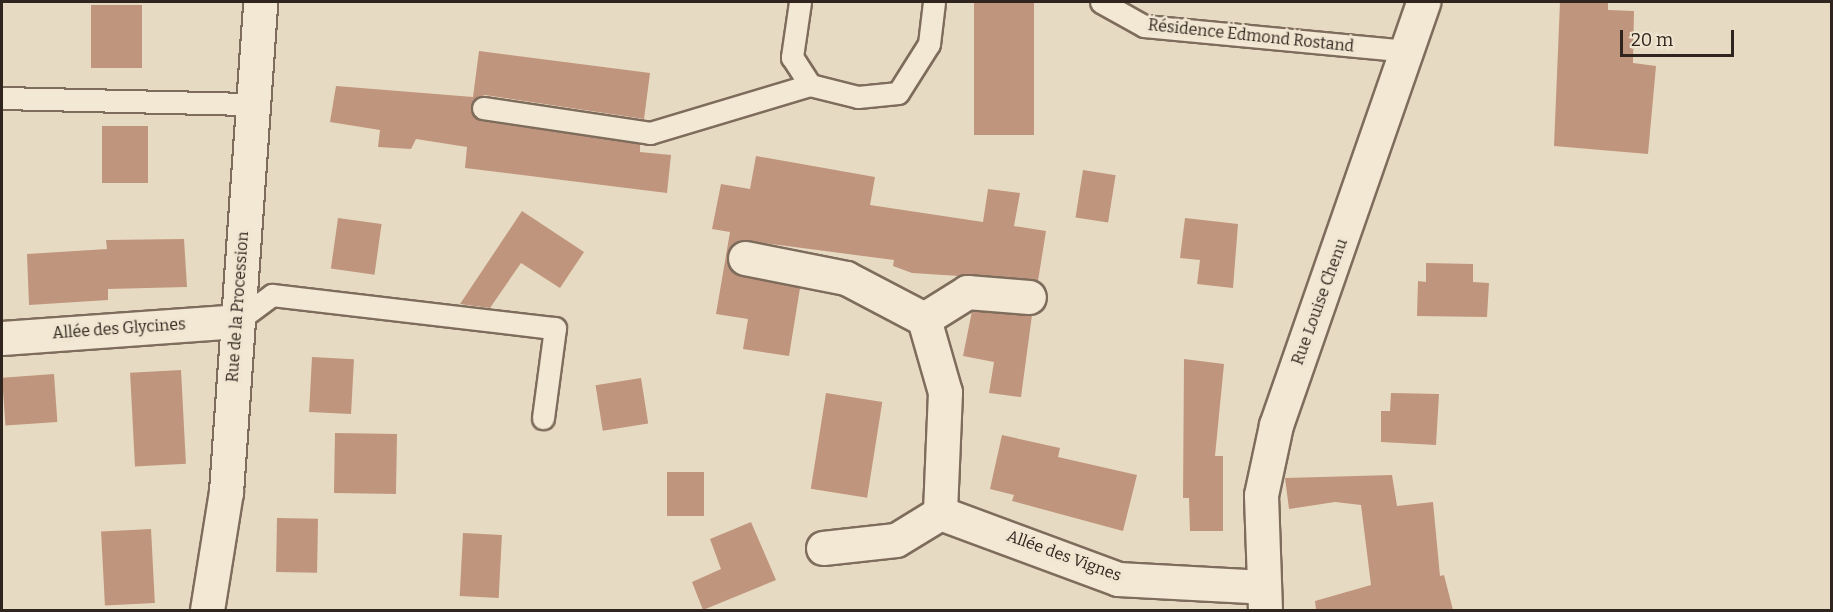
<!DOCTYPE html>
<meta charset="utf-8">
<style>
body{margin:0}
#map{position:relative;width:1833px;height:612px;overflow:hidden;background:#e7dac2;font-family:Bitter,serif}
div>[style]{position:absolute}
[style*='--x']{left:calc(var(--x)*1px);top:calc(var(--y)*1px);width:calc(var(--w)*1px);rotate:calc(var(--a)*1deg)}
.building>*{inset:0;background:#c0957d;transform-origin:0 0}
.roads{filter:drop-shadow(2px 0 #7e6c5c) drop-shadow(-2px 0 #7e6c5c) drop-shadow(0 2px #7e6c5c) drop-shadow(0 -2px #7e6c5c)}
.lane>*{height:21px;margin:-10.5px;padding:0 10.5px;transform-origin:10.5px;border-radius:10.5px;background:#f3e8d4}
.street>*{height:33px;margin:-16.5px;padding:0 16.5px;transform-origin:16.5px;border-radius:16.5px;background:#f3e8d4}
span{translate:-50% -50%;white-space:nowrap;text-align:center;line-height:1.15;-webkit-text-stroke:5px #efe5d0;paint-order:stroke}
.street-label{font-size:16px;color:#30251e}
.frame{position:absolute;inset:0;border:3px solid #30251e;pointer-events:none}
.scale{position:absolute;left:1620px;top:30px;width:114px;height:27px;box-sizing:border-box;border:3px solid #30251e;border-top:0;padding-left:8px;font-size:18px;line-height:21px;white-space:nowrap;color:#30251e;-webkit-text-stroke:4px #efe5d0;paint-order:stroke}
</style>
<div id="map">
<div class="building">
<div style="left:974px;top:2px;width:60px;height:133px"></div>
<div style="clip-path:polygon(1560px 2px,1608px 2px,1608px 10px,1634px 11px,1633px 63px,1656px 66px,1648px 154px,1554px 146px)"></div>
<div style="left:91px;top:5px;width:51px;height:63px"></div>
<div style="clip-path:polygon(479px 51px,650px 73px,644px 119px,485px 95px,473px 100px,471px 112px,481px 121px,640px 144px,640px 152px,671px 155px,667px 193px,465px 168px,467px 147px,416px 139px,411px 149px,378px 147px,380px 130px,330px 122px,336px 86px,473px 97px)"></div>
<div style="left:102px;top:126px;width:46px;height:57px"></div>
<div style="clip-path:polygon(756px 156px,875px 177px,870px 205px,983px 222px,988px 189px,1020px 193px,1014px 226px,1046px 231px,1038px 281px,912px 273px,893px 266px,894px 260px,740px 240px,727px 254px,733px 272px,800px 288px,789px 356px,743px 349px,748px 319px,716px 314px,730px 232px,712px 229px,721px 184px,750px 189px)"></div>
<div style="left:1083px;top:170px;width:33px;height:48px;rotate:9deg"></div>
<div style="clip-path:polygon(522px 211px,584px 252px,560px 288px,521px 263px,490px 308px,460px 304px)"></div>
<div style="left:338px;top:218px;width:44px;height:51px;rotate:8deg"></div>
<div style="clip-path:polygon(1185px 218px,1238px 224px,1233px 288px,1197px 284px,1200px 260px,1180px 258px)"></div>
<div style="clip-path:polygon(184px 239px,187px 287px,108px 289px,108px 300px,29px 305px,27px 254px,107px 249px,106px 240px)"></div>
<div style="clip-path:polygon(1426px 263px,1473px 264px,1473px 282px,1489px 283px,1487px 317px,1417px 316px,1418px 281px,1426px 282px)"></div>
<div style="clip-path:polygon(972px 311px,1032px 315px,1021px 397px,989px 393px,994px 362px,963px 356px)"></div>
<div style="left:312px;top:357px;width:42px;height:55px;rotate:3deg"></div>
<div style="clip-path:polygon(1184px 359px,1224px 364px,1215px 456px,1223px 456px,1223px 531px,1190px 531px,1189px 498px,1183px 498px)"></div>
<div style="left:181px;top:370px;width:94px;height:51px;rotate:87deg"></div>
<div style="left:54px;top:374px;width:48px;height:52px;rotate:86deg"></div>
<div style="left:641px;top:378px;width:46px;height:46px;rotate:81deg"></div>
<div style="left:826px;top:393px;width:57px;height:97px;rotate:9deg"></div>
<div style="clip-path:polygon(1391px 393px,1439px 394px,1436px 445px,1381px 442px,1381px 411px,1390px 411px)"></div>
<div style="left:335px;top:433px;width:62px;height:60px;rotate:1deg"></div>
<div style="clip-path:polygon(1002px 435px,1060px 448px,1058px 457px,1137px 475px,1123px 531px,1012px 501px,1014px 495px,990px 489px)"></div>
<div style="left:667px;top:472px;width:37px;height:44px"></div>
<div style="clip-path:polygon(1392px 475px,1397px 506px,1433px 502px,1440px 576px,1444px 575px,1453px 610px,1316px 610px,1315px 601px,1371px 585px,1361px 505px,1335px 502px,1289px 509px,1285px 478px)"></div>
<div style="left:277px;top:518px;width:41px;height:54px;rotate:1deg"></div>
<div style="clip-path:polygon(751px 522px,776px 580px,703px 610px,692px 582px,721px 569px,710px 539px)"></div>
<div style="left:151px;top:529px;width:74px;height:50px;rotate:87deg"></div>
<div style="left:463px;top:533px;width:39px;height:63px;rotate:3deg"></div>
</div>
<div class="roads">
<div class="lane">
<div style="--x:800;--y:2;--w:56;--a:98.3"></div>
<div style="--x:792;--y:57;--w:33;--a:57"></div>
<div style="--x:810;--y:85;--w:49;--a:14"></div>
<div style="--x:858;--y:97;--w:40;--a:-5.7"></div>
<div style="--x:898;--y:93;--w:58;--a:-57.7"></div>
<div style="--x:929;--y:44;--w:42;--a:-83.2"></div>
<div style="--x:1101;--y:2;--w:49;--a:29.2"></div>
<div style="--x:1144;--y:26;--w:264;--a:5.4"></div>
<div style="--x:2;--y:98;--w:250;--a:1.4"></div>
<div style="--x:483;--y:108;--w:169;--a:8.5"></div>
<div style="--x:650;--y:133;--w:167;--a:-16.7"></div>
<div style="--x:237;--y:321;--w:44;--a:-36.6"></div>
<div style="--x:272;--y:295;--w:285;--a:6.7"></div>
<div style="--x:555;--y:328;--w:91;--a:97.6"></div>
</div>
<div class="street">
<div style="--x:745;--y:258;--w:103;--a:11.2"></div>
<div style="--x:846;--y:278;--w:88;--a:27.7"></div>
<div style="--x:924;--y:319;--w:51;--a:-32.1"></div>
<div style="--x:967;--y:292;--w:62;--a:4.6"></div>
<div style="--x:924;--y:319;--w:76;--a:74"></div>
<div style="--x:945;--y:392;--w:121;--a:92.4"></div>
<div style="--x:2;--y:338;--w:236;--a:-4.1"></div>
<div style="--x:823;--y:548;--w:73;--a:-6.3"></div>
<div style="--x:896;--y:540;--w:52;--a:-31.5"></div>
<div style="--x:940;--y:513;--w:190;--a:20.3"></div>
<div style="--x:1118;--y:579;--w:146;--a:3.1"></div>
<div style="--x:207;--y:610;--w:120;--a:-80.9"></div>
<div style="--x:226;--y:492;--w:491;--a:-86"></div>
<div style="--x:1265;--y:610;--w:115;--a:-92"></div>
<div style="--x:1261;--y:495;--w:72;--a:-77.9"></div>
<div style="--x:1276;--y:425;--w:448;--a:-70.8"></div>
</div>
</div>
<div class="street-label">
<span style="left:1251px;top:36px;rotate:6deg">Résidence Edmond Rostand</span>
<span style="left:1320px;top:302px;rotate:-70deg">Rue Louise Chenu</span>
<span style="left:238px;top:307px;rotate:-86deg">Rue de la Procession</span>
<span style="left:119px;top:329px;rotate:-4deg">Allée des Glycines</span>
<span style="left:1064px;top:556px;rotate:20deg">Allée des Vignes</span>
</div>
<div class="frame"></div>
<div class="scale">20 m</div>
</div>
